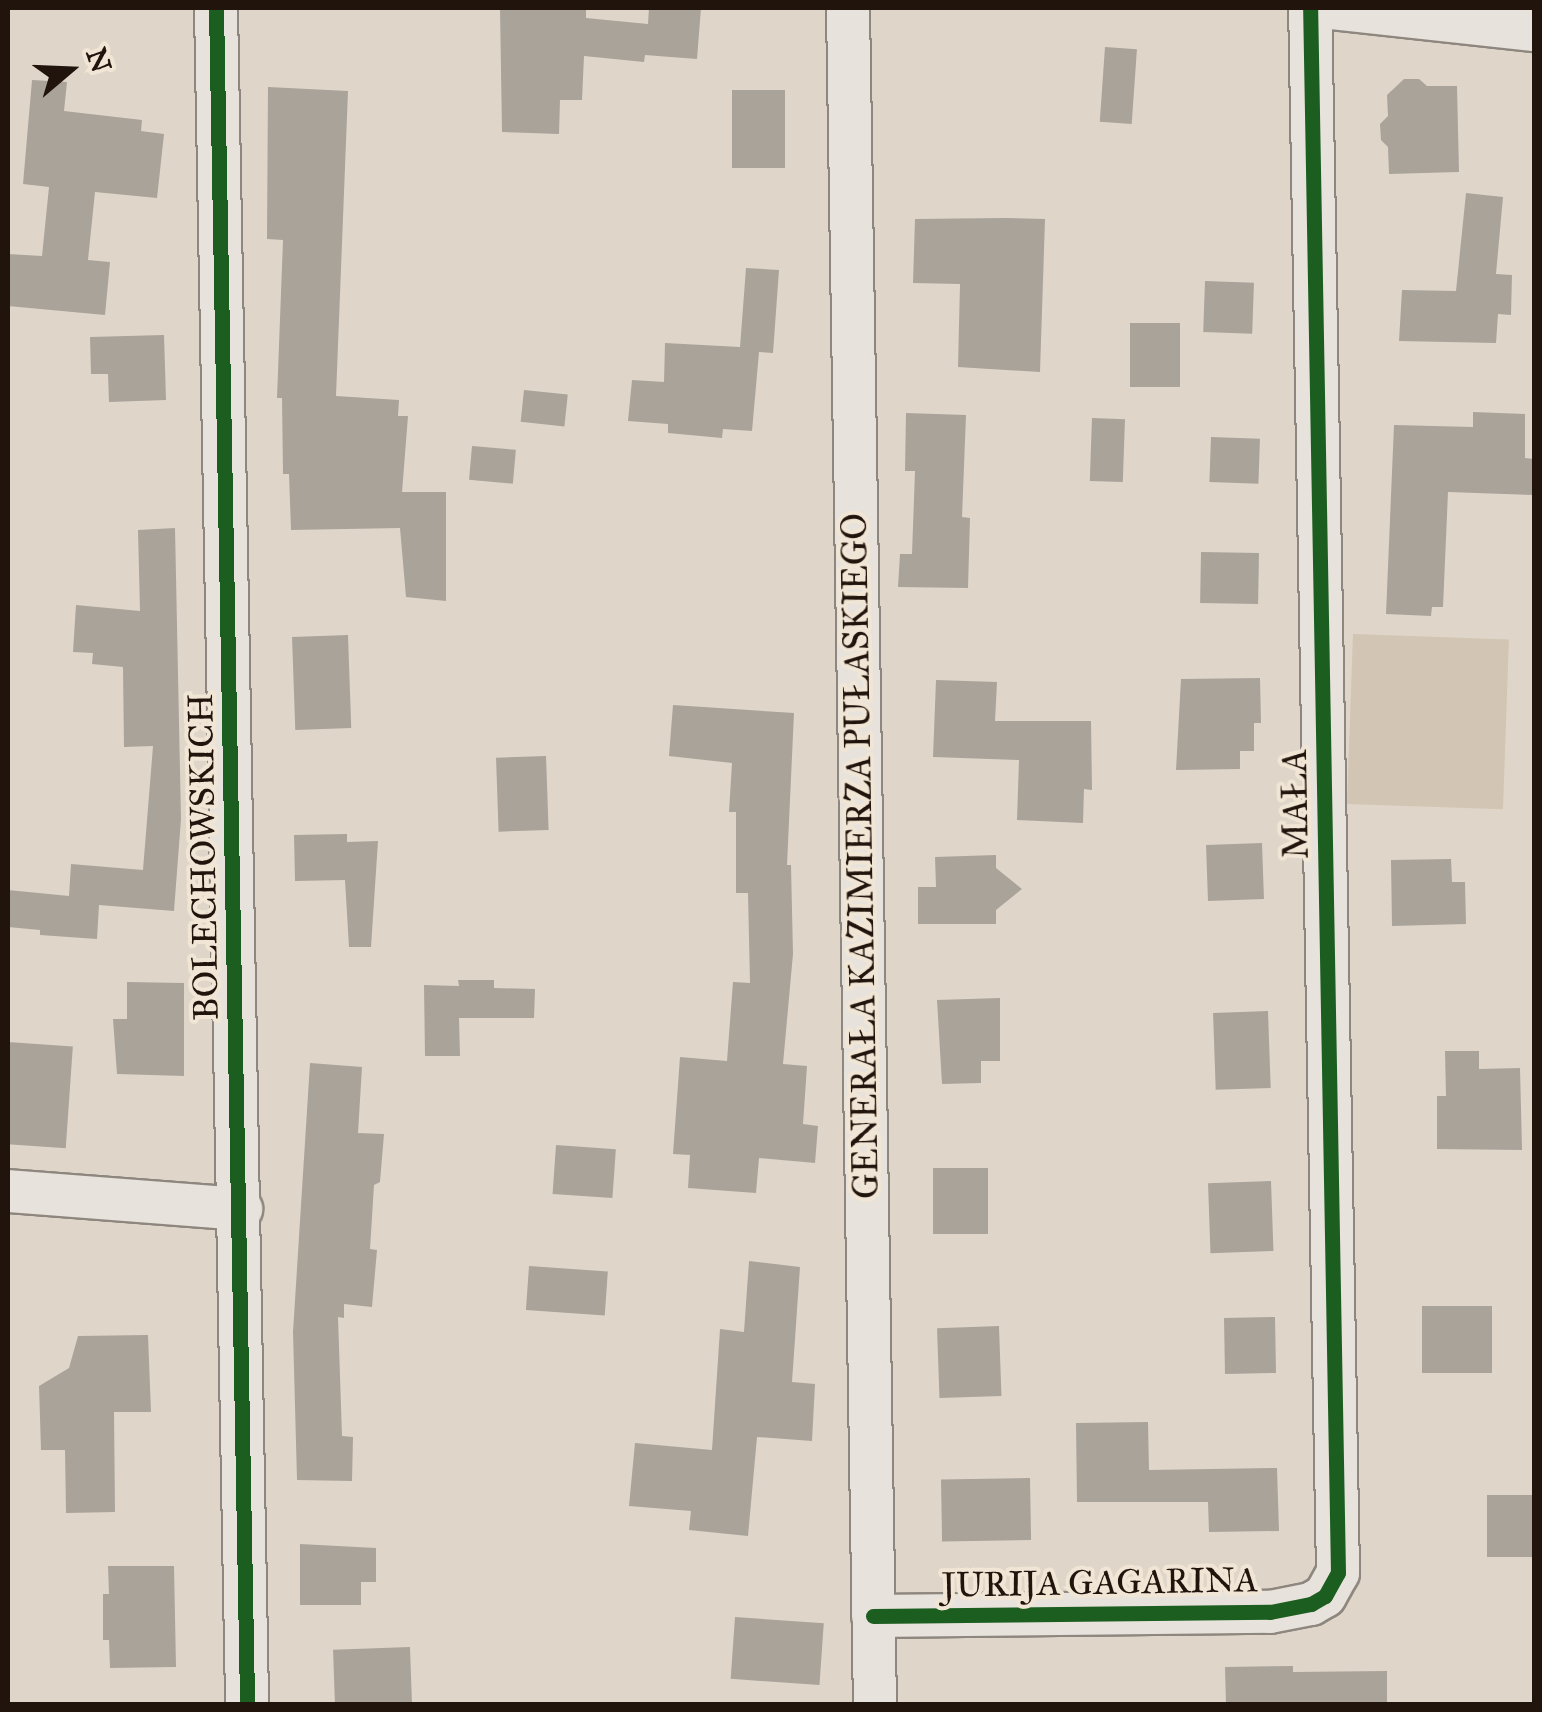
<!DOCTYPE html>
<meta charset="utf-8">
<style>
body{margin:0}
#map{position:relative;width:1542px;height:1712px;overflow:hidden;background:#dfd6c9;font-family:"IM FELL Great Primer",serif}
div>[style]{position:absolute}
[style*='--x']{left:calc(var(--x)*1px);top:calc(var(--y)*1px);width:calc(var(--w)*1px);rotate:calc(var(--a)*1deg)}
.green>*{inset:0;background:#d2c5b3;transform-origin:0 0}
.building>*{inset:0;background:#aaa39a;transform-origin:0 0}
.roads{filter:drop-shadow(2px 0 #8e877f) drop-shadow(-2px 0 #8e877f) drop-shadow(0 2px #8e877f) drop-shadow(0 -2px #8e877f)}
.street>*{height:42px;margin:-21px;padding:0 21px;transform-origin:21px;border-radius:21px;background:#e7e2db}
.cycleway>*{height:15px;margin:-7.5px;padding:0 7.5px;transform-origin:7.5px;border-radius:7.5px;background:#1b5e20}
span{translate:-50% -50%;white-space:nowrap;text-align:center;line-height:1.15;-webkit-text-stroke:8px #f1e6d5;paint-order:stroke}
.street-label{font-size:35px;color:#21140d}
.frame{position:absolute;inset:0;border:10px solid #21140d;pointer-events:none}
.north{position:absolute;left:20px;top:20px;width:100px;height:100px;-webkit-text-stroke:8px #f1e6d5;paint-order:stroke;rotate:71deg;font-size:28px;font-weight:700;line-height:40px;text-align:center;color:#21140d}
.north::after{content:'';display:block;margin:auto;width:35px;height:45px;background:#21140d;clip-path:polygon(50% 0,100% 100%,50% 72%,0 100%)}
</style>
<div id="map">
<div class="green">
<div style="left:1353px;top:634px;width:156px;height:170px;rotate:2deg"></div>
</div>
<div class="building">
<div style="clip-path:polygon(500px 8px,586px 8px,586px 18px,648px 24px,649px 8px,701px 8px,697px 59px,645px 55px,644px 62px,584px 56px,582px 100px,560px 100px,559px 134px,502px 132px)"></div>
<div style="left:1105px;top:47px;width:32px;height:75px;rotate:4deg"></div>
<div style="clip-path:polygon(1404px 79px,1419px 79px,1427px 86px,1457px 86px,1459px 172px,1389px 174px,1388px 147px,1381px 140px,1380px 124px,1388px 116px,1387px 95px)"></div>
<div style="clip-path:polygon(32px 80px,67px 82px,64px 111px,142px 120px,141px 131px,164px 134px,157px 198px,95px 192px,88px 260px,110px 262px,105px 315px,8px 306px,8px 254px,42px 256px,49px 187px,23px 184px)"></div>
<div style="clip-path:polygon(268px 87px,348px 91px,336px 396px,399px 400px,398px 416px,408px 416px,402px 492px,446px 492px,446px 601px,406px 597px,400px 528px,291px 530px,289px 474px,283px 474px,282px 398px,277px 398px,283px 240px,267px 239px)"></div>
<div style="left:732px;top:90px;width:53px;height:78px"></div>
<div style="clip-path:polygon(1466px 193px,1503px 197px,1496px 274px,1512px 275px,1511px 315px,1498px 314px,1496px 343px,1399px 341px,1402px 290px,1456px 291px)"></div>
<div style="clip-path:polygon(1003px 218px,1045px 219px,1040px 372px,958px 367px,960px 284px,913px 283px,915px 219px)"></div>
<div style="clip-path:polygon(746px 268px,779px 270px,773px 353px,759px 352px,752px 431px,723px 429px,722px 438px,668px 433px,668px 424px,628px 421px,632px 380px,664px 382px,665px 343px,740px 347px)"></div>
<div style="left:1205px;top:281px;width:49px;height:51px;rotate:2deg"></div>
<div style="left:1130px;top:323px;width:50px;height:64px"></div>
<div style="clip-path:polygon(164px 335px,166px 400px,109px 402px,108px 374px,91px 374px,90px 337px)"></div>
<div style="left:524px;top:390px;width:44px;height:32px;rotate:6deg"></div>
<div style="clip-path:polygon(1473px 412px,1525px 414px,1525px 458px,1534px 459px,1534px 495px,1448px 492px,1443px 607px,1432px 607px,1431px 616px,1386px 614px,1394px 425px,1473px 427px)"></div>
<div style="clip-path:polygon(906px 413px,966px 415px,962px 517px,970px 518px,968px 588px,898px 587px,900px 554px,912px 554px,915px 471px,905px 471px)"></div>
<div style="left:1092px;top:418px;width:33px;height:63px;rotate:2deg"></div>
<div style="left:1211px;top:437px;width:49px;height:45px;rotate:2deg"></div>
<div style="left:472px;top:446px;width:44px;height:34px;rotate:5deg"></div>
<div style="clip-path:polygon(175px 528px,181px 819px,174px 911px,99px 905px,97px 939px,40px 935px,40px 930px,8px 927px,8px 890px,69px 896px,71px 864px,143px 870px,153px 746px,124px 747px,123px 667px,92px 664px,93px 653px,73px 652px,76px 605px,140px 611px,138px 530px)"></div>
<div style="left:1201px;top:552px;width:58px;height:51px;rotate:1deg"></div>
<div style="left:348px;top:635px;width:93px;height:56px;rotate:88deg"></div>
<div style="clip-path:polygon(1260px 678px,1261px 723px,1254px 723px,1254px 751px,1240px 751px,1240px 769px,1176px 770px,1181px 679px)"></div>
<div style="clip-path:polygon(936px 680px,997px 682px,995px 721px,1091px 721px,1092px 790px,1084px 789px,1083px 823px,1017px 820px,1019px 760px,933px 757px)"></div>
<div style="clip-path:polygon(673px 705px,794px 713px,787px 865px,791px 865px,793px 954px,783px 1064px,807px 1066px,803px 1124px,818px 1126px,815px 1163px,759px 1158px,756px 1193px,688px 1188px,690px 1155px,673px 1154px,680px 1057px,727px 1061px,733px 982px,750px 983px,748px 893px,736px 893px,736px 812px,729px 812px,732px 763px,669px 756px)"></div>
<div style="left:546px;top:756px;width:74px;height:50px;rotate:88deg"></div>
<div style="clip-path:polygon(347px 834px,347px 842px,378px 841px,371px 947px,349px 947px,345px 880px,295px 881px,294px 835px)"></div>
<div style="left:1262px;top:843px;width:56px;height:56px;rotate:88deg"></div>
<div style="clip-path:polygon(996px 855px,996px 868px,1022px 889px,996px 910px,996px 924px,918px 924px,918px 887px,936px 887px,935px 857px)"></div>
<div style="clip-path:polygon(1451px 859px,1452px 882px,1465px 882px,1466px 924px,1392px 926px,1391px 860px)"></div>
<div style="clip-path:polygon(458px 980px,494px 980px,494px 988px,535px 989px,534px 1018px,459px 1018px,460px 1056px,425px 1056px,424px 985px,459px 986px)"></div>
<div style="clip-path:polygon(127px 982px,184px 983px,184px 1076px,117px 1074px,113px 1019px,127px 1019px)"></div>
<div style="clip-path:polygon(1000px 998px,1000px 1061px,981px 1061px,981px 1083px,942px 1084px,937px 1000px)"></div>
<div style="left:1268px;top:1011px;width:77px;height:55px;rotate:88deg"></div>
<div style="left:8px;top:1042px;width:65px;height:102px;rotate:4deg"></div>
<div style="clip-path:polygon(1445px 1051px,1479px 1051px,1479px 1069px,1520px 1068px,1522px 1150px,1437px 1149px,1437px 1096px,1446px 1096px)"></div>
<div style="clip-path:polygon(310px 1063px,362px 1067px,358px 1133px,384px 1134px,380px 1182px,374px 1185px,370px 1249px,377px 1250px,372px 1307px,344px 1304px,344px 1318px,338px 1317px,342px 1436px,353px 1437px,352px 1481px,297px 1480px,293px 1332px)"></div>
<div style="left:556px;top:1145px;width:60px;height:49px;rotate:4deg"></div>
<div style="left:988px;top:1168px;width:66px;height:55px;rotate:90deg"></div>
<div style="left:1271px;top:1181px;width:70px;height:63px;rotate:88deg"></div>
<div style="clip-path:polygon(749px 1261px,800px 1267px,792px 1382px,815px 1384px,812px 1441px,757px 1437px,748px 1536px,689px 1530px,691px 1511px,629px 1506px,635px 1443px,712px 1450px,720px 1329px,744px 1332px)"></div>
<div style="left:529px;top:1266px;width:79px;height:44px;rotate:4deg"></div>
<div style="left:1422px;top:1306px;width:70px;height:67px"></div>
<div style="left:1275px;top:1317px;width:56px;height:51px;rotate:89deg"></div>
<div style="left:999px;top:1326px;width:70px;height:62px;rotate:88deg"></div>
<div style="clip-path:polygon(148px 1335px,151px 1412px,114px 1412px,115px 1512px,66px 1513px,65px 1450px,41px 1450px,39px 1386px,69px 1368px,78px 1336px)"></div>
<div style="clip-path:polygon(1148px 1422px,1149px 1470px,1277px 1468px,1279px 1531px,1209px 1532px,1208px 1502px,1077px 1502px,1076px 1423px)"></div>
<div style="left:1030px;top:1478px;width:62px;height:89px;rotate:89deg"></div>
<div style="left:1534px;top:1495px;width:62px;height:47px;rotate:90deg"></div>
<div style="clip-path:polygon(300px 1544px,376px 1548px,376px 1582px,361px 1582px,361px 1605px,300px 1605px)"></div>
<div style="clip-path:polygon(108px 1566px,174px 1566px,176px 1667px,110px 1668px,109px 1640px,103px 1640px,103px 1594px,109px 1594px)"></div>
<div style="left:735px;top:1617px;width:89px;height:62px;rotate:4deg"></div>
<div style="left:410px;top:1647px;width:57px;height:77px;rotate:88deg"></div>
<div style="clip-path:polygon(1293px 1666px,1293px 1672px,1387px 1671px,1387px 1704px,1226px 1704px,1225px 1667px)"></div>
</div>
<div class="roads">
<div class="street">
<div style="--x:216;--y:8;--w:1696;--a:88.95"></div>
<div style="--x:848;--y:8;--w:1696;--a:89.09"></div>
<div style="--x:1330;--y:8;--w:205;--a:6.2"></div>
<div style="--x:8;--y:1191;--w:234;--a:4.4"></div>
<div style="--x:873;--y:1616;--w:397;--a:-0.6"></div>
<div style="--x:1270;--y:1612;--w:42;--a:-11"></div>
<div style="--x:1311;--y:1604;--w:16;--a:-30"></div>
<div style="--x:1325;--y:1596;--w:26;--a:-61"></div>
<div style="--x:1338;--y:1573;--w:1565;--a:-91.02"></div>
</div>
</div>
<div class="cycleway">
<div style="--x:216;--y:8;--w:1696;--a:88.95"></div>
<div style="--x:873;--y:1616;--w:397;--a:-0.6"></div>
<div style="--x:1270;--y:1612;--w:42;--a:-11"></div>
<div style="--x:1311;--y:1604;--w:16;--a:-30"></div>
<div style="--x:1325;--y:1596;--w:26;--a:-61"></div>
<div style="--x:1338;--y:1573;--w:1565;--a:-91.02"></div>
</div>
<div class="street-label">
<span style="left:1296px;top:804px;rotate:-91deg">MAŁA</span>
<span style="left:861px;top:856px;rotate:-91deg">GENERAŁA KAZIMIERZA PUŁASKIEGO</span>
<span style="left:204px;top:857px;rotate:-91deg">BOLECHOWSKICH</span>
<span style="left:1100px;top:1583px;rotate:-1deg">JURIJA GAGARINA</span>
</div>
<div class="frame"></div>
<div class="north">N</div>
</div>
